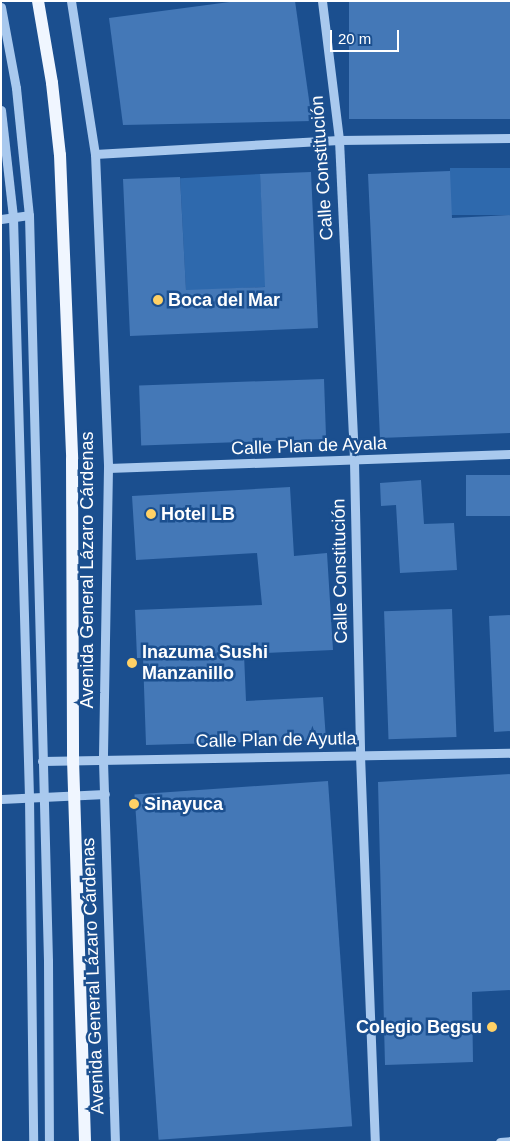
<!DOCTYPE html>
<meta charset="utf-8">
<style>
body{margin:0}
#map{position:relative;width:512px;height:1143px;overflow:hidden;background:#1b4f8f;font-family:Helvetica,sans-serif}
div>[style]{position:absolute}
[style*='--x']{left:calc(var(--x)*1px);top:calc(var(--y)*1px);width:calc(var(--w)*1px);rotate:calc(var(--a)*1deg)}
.green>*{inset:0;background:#2e69ad;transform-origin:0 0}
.building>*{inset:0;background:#4478b7;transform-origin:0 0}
.minor>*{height:9px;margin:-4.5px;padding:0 4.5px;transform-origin:4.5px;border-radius:4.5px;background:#a9c9ee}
.major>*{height:12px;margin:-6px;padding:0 6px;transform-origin:6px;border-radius:6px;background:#f0f6ff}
.dots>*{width:14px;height:14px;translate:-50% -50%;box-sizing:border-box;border:2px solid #1b4f8f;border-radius:50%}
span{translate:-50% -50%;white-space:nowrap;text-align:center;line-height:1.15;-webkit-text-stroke:5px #1b4f8f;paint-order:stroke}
.street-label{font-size:18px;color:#fff}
.poi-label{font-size:18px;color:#fff;font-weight:700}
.left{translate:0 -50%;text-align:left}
.right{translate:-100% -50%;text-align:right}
.frame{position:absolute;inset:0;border:2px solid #fff;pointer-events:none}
.scale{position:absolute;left:330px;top:30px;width:69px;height:22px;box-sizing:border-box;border:2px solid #fff;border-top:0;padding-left:6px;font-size:15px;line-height:18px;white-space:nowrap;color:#fff;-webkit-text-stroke:4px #1b4f8f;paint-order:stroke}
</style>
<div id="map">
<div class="green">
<div style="left:511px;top:168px;width:47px;height:61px;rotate:90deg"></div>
<div style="left:260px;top:174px;width:113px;height:80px;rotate:87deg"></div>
</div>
<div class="building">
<div style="clip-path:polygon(237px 1px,295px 1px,312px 121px,123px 125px,109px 18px)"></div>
<div style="left:349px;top:1px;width:162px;height:118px"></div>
<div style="clip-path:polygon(450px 171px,452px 218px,511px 215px,511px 433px,380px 438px,368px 174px)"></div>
<div style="clip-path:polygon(311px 172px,318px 328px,130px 336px,123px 179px,180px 177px,186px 290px,265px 287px,260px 174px)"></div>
<div style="left:324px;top:379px;width:60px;height:185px;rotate:88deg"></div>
<div style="left:511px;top:475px;width:41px;height:45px;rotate:90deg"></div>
<div style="clip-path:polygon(421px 480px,424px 524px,454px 523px,457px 570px,400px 573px,396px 505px,381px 506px,380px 483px)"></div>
<div style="clip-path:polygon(290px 487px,294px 556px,327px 553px,333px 650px,244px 654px,246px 701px,323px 697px,326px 740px,146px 745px,143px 658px,137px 658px,135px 610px,262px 605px,257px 553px,136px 560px,132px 496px)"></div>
<div style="left:452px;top:609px;width:128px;height:68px;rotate:88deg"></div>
<div style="clip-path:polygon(511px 615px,511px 731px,494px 732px,489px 616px)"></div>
<div style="clip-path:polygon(511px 774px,511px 990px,472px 992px,473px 1062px,385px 1065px,378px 782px)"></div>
<div style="left:328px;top:781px;width:346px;height:194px;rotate:86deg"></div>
</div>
<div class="minor">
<div style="--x:71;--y:1;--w:155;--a:81.1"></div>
<div style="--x:95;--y:154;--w:314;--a:87.6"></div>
<div style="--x:108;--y:468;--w:293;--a:91"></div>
<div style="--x:103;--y:761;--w:381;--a:88.2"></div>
<div style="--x:322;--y:1;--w:140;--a:83"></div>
<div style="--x:339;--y:140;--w:321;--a:87.3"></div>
<div style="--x:354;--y:461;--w:294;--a:88.8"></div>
<div style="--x:360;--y:755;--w:387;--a:87.8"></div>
<div style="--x:1;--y:7;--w:82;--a:79.5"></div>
<div style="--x:16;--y:88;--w:128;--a:84.2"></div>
<div style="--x:29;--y:215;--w:746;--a:88.54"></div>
<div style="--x:48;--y:961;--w:181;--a:89.7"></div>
<div style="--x:1;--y:110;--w:108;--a:83.6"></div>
<div style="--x:13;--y:217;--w:580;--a:88.42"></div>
<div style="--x:29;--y:797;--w:345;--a:89.3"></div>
<div style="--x:95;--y:154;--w:244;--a:-3.3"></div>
<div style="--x:339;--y:140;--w:172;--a:-0.7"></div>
<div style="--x:1;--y:219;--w:28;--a:-8"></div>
<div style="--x:108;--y:468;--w:403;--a:-2"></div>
<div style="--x:42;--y:761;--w:469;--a:-1"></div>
<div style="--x:1;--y:799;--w:104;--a:-2.8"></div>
<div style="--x:500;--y:1142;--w:11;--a:-5"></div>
</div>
<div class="major">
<div style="--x:38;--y:1;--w:83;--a:80.3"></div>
<div style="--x:52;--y:83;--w:72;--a:83.7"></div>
<div style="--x:60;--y:155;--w:304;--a:87.7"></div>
<div style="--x:72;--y:459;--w:300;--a:89.8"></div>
<div style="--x:73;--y:759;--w:383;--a:88.2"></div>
</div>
<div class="dots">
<div style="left:158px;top:300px;background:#ffd166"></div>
<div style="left:151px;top:514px;background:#ffd166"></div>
<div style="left:132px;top:663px;background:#ffd166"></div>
<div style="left:134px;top:804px;background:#ffd166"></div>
<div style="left:492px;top:1027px;background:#ffd166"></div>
</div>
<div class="street-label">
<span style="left:322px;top:168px;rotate:-94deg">Calle Constitución</span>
<span style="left:309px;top:446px;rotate:-2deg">Calle Plan de Ayala</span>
<span style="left:87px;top:570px;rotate:-90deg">Avenida General Lázaro Cárdenas</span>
<span style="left:340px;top:571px;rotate:-91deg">Calle Constitución</span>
<span style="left:276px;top:740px;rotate:-1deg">Calle Plan de Ayutla</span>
<span style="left:93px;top:976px;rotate:-92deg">Avenida General Lázaro Cárdenas</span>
</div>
<div class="poi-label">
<span class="left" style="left:168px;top:300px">Boca del Mar</span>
<span class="left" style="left:161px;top:514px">Hotel LB</span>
<span class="left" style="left:142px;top:663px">Inazuma Sushi<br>Manzanillo</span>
<span class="left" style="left:144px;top:804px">Sinayuca</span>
<span class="right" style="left:482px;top:1027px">Colegio Begsu</span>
</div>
<div class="frame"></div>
<div class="scale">20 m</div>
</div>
